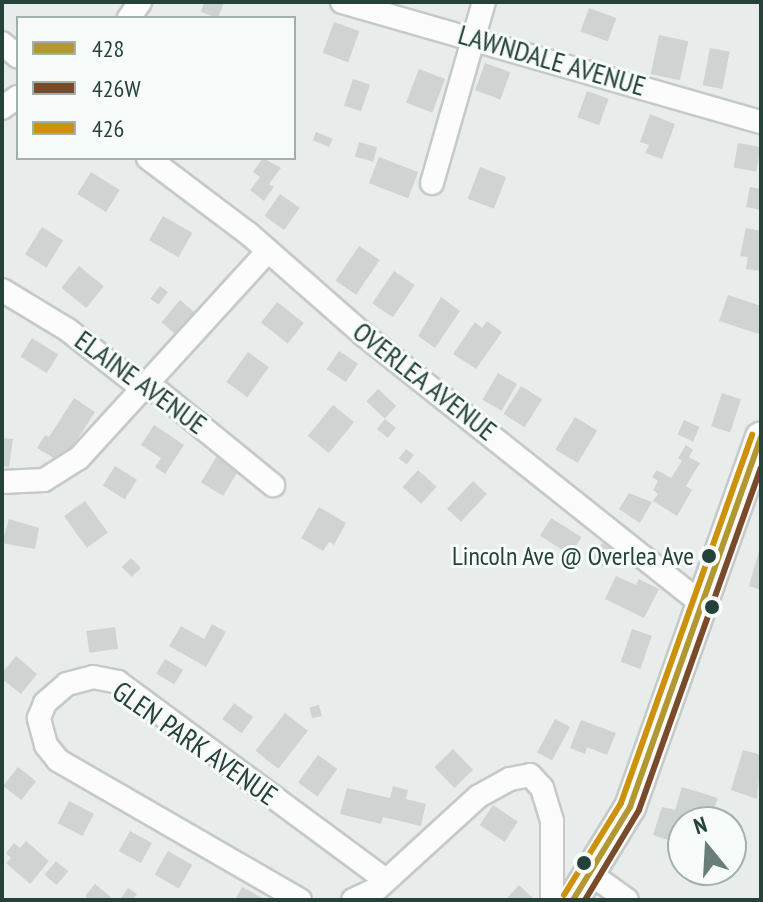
<!DOCTYPE html>
<style>
body{margin:0}
#map{position:relative;width:763px;height:902px;overflow:hidden;background:#e8edeb;font-family:"PT Sans Narrow",sans-serif}
div>[style]{position:absolute}
[style*='--x']{left:calc(var(--x)*1px);top:calc(var(--y)*1px);width:calc(var(--w)*1px);rotate:calc(var(--a)*1deg)}
.building>*{inset:0;background:#cfd4d2;transform-origin:0 0}
.roads{filter:drop-shadow(2px 0 #c5cac8) drop-shadow(-2px 0 #c5cac8) drop-shadow(0 2px #c5cac8) drop-shadow(0 -2px #c5cac8)}
.street>*{height:22px;margin:-11px;padding:0 11px;transform-origin:11px;border-radius:11px;background:#fcfcfc}
.secondary>*{height:30px;margin:-15px;padding:0 15px;transform-origin:15px;border-radius:15px;background:#fcfcfc}
.bus-1>*{height:6px;margin:-3px;padding:0 3px;transform-origin:3px;border-radius:3px;background:#b29831}
.bus-2>*{height:6px;margin:-3px;padding:0 3px;transform-origin:3px;border-radius:3px;background:#7a4b2a}
.bus-3>*{height:6px;margin:-3px;padding:0 3px;transform-origin:3px;border-radius:3px;background:#cd920c}
.dots>*{width:22px;height:22px;translate:-50% -50%;box-sizing:border-box;border:4px solid #f7fbf9;border-radius:50%}
span{translate:-50% -50%;white-space:nowrap;text-align:center;line-height:1.15;-webkit-text-stroke:6px #f7fbf9;paint-order:stroke}
.bus-label{font-size:26px;color:#24423a}
.right{translate:-100% -50%;text-align:right}
.street-label{font-size:28px;color:#24423a}
.frame{position:absolute;inset:0;border:4px solid #24423a;pointer-events:none}
.legend{position:absolute;left:16px;top:16px;width:280px;height:144px;box-sizing:border-box;background:#f7fbf9;border:2px solid #a3b1ad;margin:0;padding:10px 14px;list-style:none;font-size:24px;color:#24423a}
.legend li{display:flex;align-items:center;gap:16px;height:40px}
.legend b{width:40px;border:2px solid #a3b1ad}
.north{position:absolute;left:667px;top:806px;width:80px;height:80px;box-sizing:border-box;background:#f7fbf9;border:2px solid #a3b1ad;border-radius:50%;rotate:342deg;font-size:22px;font-weight:700;line-height:32px;text-align:center;color:#24423a}
.north::after{content:'';display:block;margin:auto;width:28px;height:36px;background:#697e78;clip-path:polygon(50% 0,100% 100%,50% 72%,0 100%)}
</style>
<div id="map">
<div class="building">
<div style="clip-path:polygon(204px 2px,224px 2px,218px 18px,201px 12px)"></div>
<div style="left:589px;top:8px;width:29px;height:25px;rotate:20deg"></div>
<div style="left:334px;top:22px;width:27px;height:33px;rotate:20deg"></div>
<div style="left:659px;top:35px;width:30px;height:40px;rotate:12deg"></div>
<div style="left:710px;top:48px;width:20px;height:38px;rotate:11deg"></div>
<div style="left:485px;top:63px;width:27px;height:29px;rotate:20deg"></div>
<div style="left:419px;top:69px;width:28px;height:36px;rotate:21deg"></div>
<div style="left:353px;top:79px;width:18px;height:28px;rotate:19deg"></div>
<div style="left:587px;top:91px;width:23px;height:28px;rotate:20deg"></div>
<div style="clip-path:polygon(650px 114px,675px 124px,662px 159px,645px 153px,649px 145px,640px 142px)"></div>
<div style="left:316px;top:132px;width:18px;height:9px;rotate:22deg"></div>
<div style="left:359px;top:142px;width:19px;height:15px;rotate:16deg"></div>
<div style="left:738px;top:143px;width:23px;height:25px;rotate:10deg"></div>
<div style="left:379px;top:157px;width:42px;height:28px;rotate:21deg"></div>
<div style="clip-path:polygon(263px 158px,281px 168px,269px 184px,274px 187px,264px 201px,250px 190px,260px 177px,253px 172px)"></div>
<div style="left:480px;top:167px;width:28px;height:34px;rotate:21deg"></div>
<div style="left:91px;top:172px;width:34px;height:26px;rotate:32deg"></div>
<div style="clip-path:polygon(750px 187px,761px 189px,761px 210px,746px 207px)"></div>
<div style="left:280px;top:194px;width:24px;height:27px;rotate:35deg"></div>
<div style="left:163px;top:216px;width:34px;height:28px;rotate:30deg"></div>
<div style="left:42px;top:227px;width:25px;height:32px;rotate:32deg"></div>
<div style="clip-path:polygon(746px 228px,761px 231px,761px 271px,746px 269px,748px 257px,740px 256px)"></div>
<div style="left:359px;top:246px;width:25px;height:42px;rotate:34deg"></div>
<div style="left:79px;top:266px;width:32px;height:28px;rotate:39deg"></div>
<div style="left:394px;top:271px;width:25px;height:39px;rotate:34deg"></div>
<div style="left:160px;top:286px;width:10px;height:16px;rotate:37deg"></div>
<div style="clip-path:polygon(728px 295px,761px 306px,759px 334px,719px 321px)"></div>
<div style="clip-path:polygon(441px 297px,460px 311px,435px 348px,418px 336px)"></div>
<div style="left:180px;top:300px;width:23px;height:29px;rotate:40deg"></div>
<div style="left:277px;top:302px;width:34px;height:26px;rotate:38deg"></div>
<div style="clip-path:polygon(487px 321px,502px 332px,476px 369px,453px 354px,475px 322px,482px 328px)"></div>
<div style="left:32px;top:338px;width:31px;height:22px;rotate:32deg"></div>
<div style="left:339px;top:351px;width:23px;height:22px;rotate:34deg"></div>
<div style="left:248px;top:352px;width:26px;height:37px;rotate:36deg"></div>
<div style="left:498px;top:373px;width:22px;height:31px;rotate:30deg"></div>
<div style="left:521px;top:386px;width:25px;height:33px;rotate:32deg"></div>
<div style="left:378px;top:389px;width:25px;height:17px;rotate:43deg"></div>
<div style="left:722px;top:393px;width:20px;height:35px;rotate:18deg"></div>
<div style="clip-path:polygon(74px 398px,95px 412px,62px 463px,37px 448px,45px 435px,49px 437px)"></div>
<div style="left:333px;top:405px;width:27px;height:40px;rotate:39deg"></div>
<div style="left:575px;top:417px;width:26px;height:38px;rotate:31deg"></div>
<div style="left:385px;top:419px;width:14px;height:13px;rotate:39deg"></div>
<div style="left:684px;top:420px;width:17px;height:16px;rotate:24deg"></div>
<div style="clip-path:polygon(154px 425px,184px 445px,165px 474px,155px 467px,161px 458px,141px 445px)"></div>
<div style="clip-path:polygon(2px 438px,13px 439px,9px 467px,2px 466px)"></div>
<div style="clip-path:polygon(686px 445px,693px 450px,689px 457px,700px 463px,686px 486px,692px 490px,677px 516px,653px 501px,658px 494px,653px 490px,658px 481px,652px 477px,657px 470px,671px 478px,682px 461px,678px 458px)"></div>
<div style="left:221px;top:449px;width:26px;height:39px;rotate:31deg"></div>
<div style="left:406px;top:449px;width:10px;height:12px;rotate:37deg"></div>
<div style="left:115px;top:466px;width:26px;height:23px;rotate:32deg"></div>
<div style="left:418px;top:470px;width:25px;height:23px;rotate:42deg"></div>
<div style="left:473px;top:481px;width:19px;height:38px;rotate:43deg"></div>
<div style="clip-path:polygon(629px 493px,652px 502px,640px 523px,619px 509px)"></div>
<div style="left:85px;top:501px;width:39px;height:26px;rotate:54deg"></div>
<div style="clip-path:polygon(319px 507px,346px 523px,334px 545px,329px 542px,323px 551px,301px 538px)"></div>
<div style="left:551px;top:518px;width:36px;height:21px;rotate:32deg"></div>
<div style="clip-path:polygon(9px 519px,39px 528px,35px 549px,2px 543px)"></div>
<div style="left:602px;top:543px;width:17px;height:19px;rotate:33deg"></div>
<div style="clip-path:polygon(760px 547px,761px 547px,761px 590px,749px 586px)"></div>
<div style="left:131px;top:558px;width:14px;height:13px;rotate:45deg"></div>
<div style="clip-path:polygon(616px 576px,636px 585px,639px 579px,659px 589px,644px 618px,605px 599px)"></div>
<div style="clip-path:polygon(212px 624px,226px 632px,206px 667px,169px 646px,181px 626px,204px 639px)"></div>
<div style="left:115px;top:627px;width:22px;height:29px;rotate:82deg"></div>
<div style="left:632px;top:629px;width:21px;height:35px;rotate:19deg"></div>
<div style="clip-path:polygon(16px 656px,37px 674px,21px 694px,2px 679px,2px 673px)"></div>
<div style="left:165px;top:659px;width:21px;height:17px;rotate:31deg"></div>
<div style="left:234px;top:703px;width:24px;height:20px;rotate:36deg"></div>
<div style="left:319px;top:705px;width:11px;height:10px;rotate:75deg"></div>
<div style="left:285px;top:713px;width:29px;height:48px;rotate:38deg"></div>
<div style="left:555px;top:719px;width:17px;height:38px;rotate:28deg"></div>
<div style="clip-path:polygon(581px 720px,616px 733px,607px 755px,587px 747px,585px 754px,570px 748px)"></div>
<div style="left:453px;top:749px;width:29px;height:26px;rotate:46deg"></div>
<div style="clip-path:polygon(743px 750px,761px 755px,757px 799px,731px 790px)"></div>
<div style="left:318px;top:755px;width:24px;height:34px;rotate:36deg"></div>
<div style="left:18px;top:767px;width:23px;height:24px;rotate:38deg"></div>
<div style="clip-path:polygon(393px 786px,408px 790px,406px 799px,426px 804px,421px 826px,383px 817px,381px 824px,340px 814px,347px 788px,390px 798px)"></div>
<div style="clip-path:polygon(682px 787px,718px 798px,710px 822px,683px 822px,683px 845px,653px 835px,662px 807px,675px 810px)"></div>
<div style="left:69px;top:801px;width:28px;height:25px;rotate:27deg"></div>
<div style="left:493px;top:805px;width:30px;height:24px;rotate:34deg"></div>
<div style="left:130px;top:831px;width:25px;height:23px;rotate:29deg"></div>
<div style="clip-path:polygon(26px 841px,49px 861px,30px 884px,6px 863px,11px 858px,6px 853px,14px 843px,20px 848px)"></div>
<div style="left:168px;top:851px;width:28px;height:27px;rotate:30deg"></div>
<div style="left:56px;top:861px;width:16px;height:18px;rotate:40deg"></div>
<div style="clip-path:polygon(95px 884px,111px 897px,109px 900px,89px 900px,85px 896px)"></div>
<div style="clip-path:polygon(519px 885px,535px 900px,505px 900px)"></div>
<div style="clip-path:polygon(242px 887px,266px 900px,235px 900px)"></div>
<div style="clip-path:polygon(128px 888px,137px 894px,133px 900px,121px 898px)"></div>
</div>
<div class="roads">
<div class="street">
<div style="--x:342;--y:2;--w:436;--a:16"></div>
<div style="--x:129;--y:18;--w:19;--a:-55"></div>
<div style="--x:2;--y:43;--w:21;--a:41"></div>
<div style="--x:2;--y:108;--w:19;--a:-35"></div>
<div style="--x:148;--y:158;--w:126;--a:37"></div>
<div style="--x:249;--y:234;--w:153;--a:41.3"></div>
<div style="--x:364;--y:335;--w:432;--a:38.5"></div>
<div style="--x:432;--y:183;--w:188;--a:-74"></div>
<div style="--x:2;--y:290;--w:77;--a:31.2"></div>
<div style="--x:68;--y:330;--w:94;--a:38.1"></div>
<div style="--x:142;--y:388;--w:19;--a:16"></div>
<div style="--x:160;--y:393;--w:146;--a:39.2"></div>
<div style="--x:2;--y:482;--w:42;--a:-2.7"></div>
<div style="--x:44;--y:480;--w:41;--a:-32.2"></div>
<div style="--x:79;--y:458;--w:280;--a:-47.6"></div>
<div style="--x:591;--y:874;--w:44;--a:35.8"></div>
<div style="--x:300;--y:900;--w:280;--a:-150"></div>
<div style="--x:58;--y:760;--w:19;--a:-129"></div>
<div style="--x:46;--y:745;--w:28;--a:-105"></div>
<div style="--x:39;--y:718;--w:16;--a:-68"></div>
<div style="--x:45;--y:703;--w:29;--a:-41"></div>
<div style="--x:67;--y:684;--w:27;--a:-15"></div>
<div style="--x:93;--y:677;--w:25;--a:11"></div>
<div style="--x:118;--y:682;--w:331;--a:36.5"></div>
<div style="--x:353;--y:900;--w:26;--a:-25"></div>
<div style="--x:377;--y:889;--w:138;--a:-42.4"></div>
<div style="--x:479;--y:796;--w:35;--a:-29"></div>
<div style="--x:510;--y:779;--w:20;--a:-11"></div>
<div style="--x:530;--y:775;--w:18;--a:47"></div>
<div style="--x:542;--y:788;--w:34;--a:73"></div>
<div style="--x:552;--y:821;--w:79;--a:90"></div>
</div>
<div class="secondary">
<div style="--x:573;--y:900;--w:109;--a:-58.5"></div>
<div style="--x:630;--y:807;--w:392;--a:-70.5"></div>
</div>
</div>
<div class="bus-1">
<div style="--x:573;--y:900;--w:109;--a:-58.5"></div>
<div style="--x:630;--y:807;--w:392;--a:-70.5"></div>
</div>
<div class="bus-2">
<div style="--x:585;--y:900;--w:105;--a:-59"></div>
<div style="--x:639;--y:810;--w:363;--a:-70.4"></div>
</div>
<div class="bus-3">
<div style="--x:564;--y:895;--w:108;--a:-58.2"></div>
<div style="--x:621;--y:803;--w:391;--a:-70.4"></div>
</div>
<div class="dots">
<div style="left:709px;top:556px;background:#24423a"></div>
<div style="left:712px;top:607px;background:#24423a"></div>
<div style="left:584px;top:863px;background:#24423a"></div>
</div>
<div class="bus-label">
<span class="right" style="left:694px;top:556px">Lincoln Ave @ Overlea Ave</span>
</div>
<div class="street-label">
<span style="left:552px;top:60px;rotate:16deg">LAWNDALE AVENUE</span>
<span style="left:425px;top:381px;rotate:38deg">OVERLEA AVENUE</span>
<span style="left:141px;top:382px;rotate:36deg">ELAINE AVENUE</span>
<span style="left:195px;top:743px;rotate:35deg">GLEN PARK AVENUE</span>
</div>
<div class="frame"></div>
<ul class="legend">
<li><b style="height:10px;background:#b29831"></b>428</li>
<li><b style="height:10px;background:#7a4b2a"></b>426W</li>
<li><b style="height:10px;background:#cd920c"></b>426</li>
</ul>
<div class="north">N</div>
</div>
